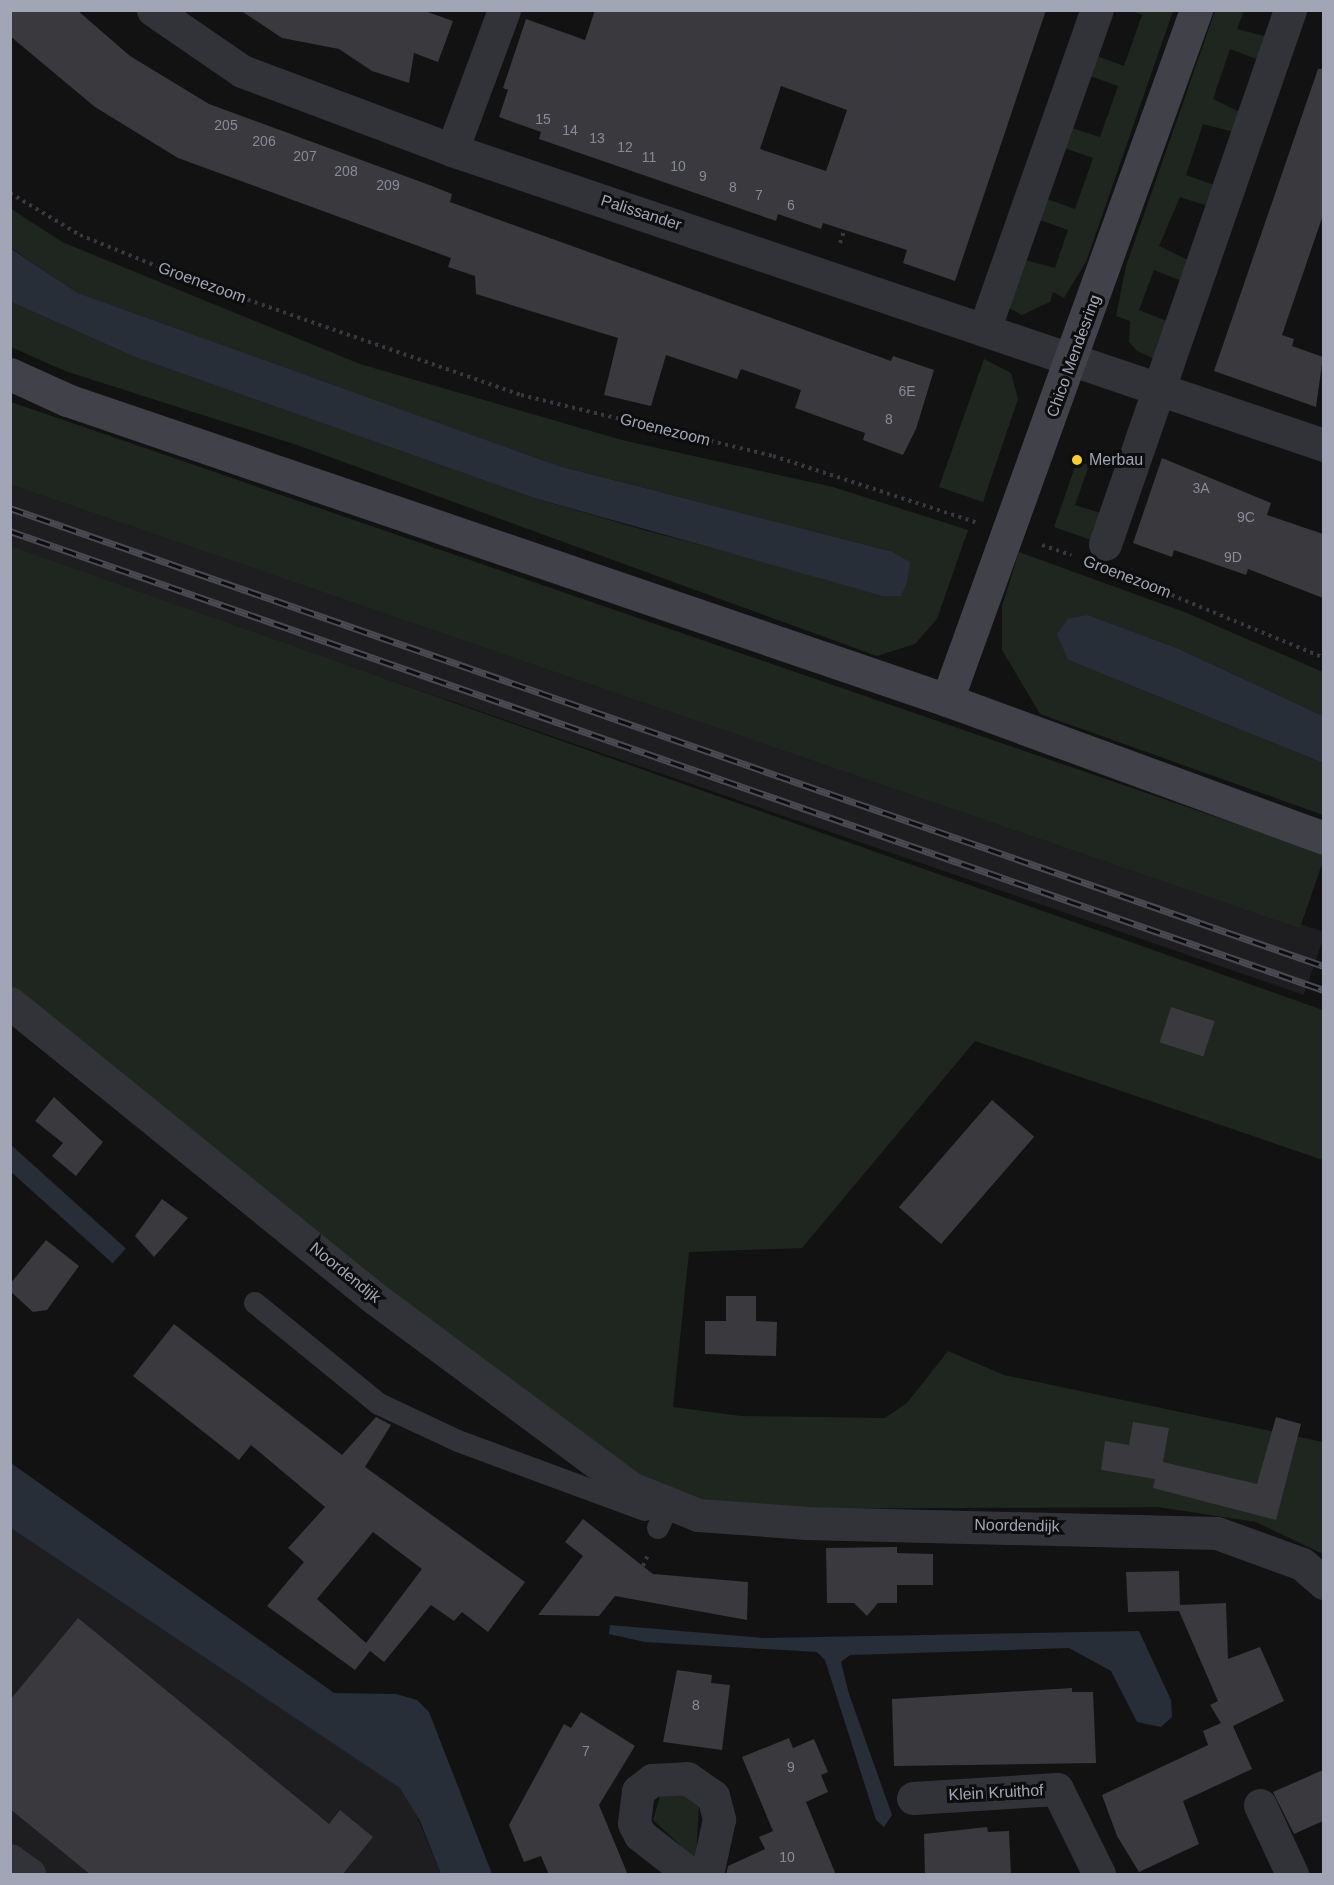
<!DOCTYPE html>
<style>
body{margin:0}
#map{position:relative;width:1334px;height:1885px;overflow:hidden;background:#121213;font-family:Arial,sans-serif}
div>[style]{position:absolute}
[style*='--x']{left:calc(var(--x)*1px);top:calc(var(--y)*1px);width:calc(var(--w)*1px);rotate:calc(var(--a)*1deg)}
.built>*{inset:0;background:#1e1d20;transform-origin:0 0}
.green>*{inset:0;background:#1e261f;transform-origin:0 0}
.water>*{inset:0;background:#272e38;transform-origin:0 0}
.building>*{inset:0;background:#39393e;transform-origin:0 0}
.path>*{height:4px;margin-top:-2px;transform-origin:0;background:repeating-linear-gradient(90deg,#383940 0 3px,transparent 0 7.5px)}
.lane>*{height:22px;margin:-11px;padding:0 11px;transform-origin:11px;border-radius:11px;background:#323339}
.street>*{height:33px;margin:-16.5px;padding:0 16.5px;transform-origin:16.5px;border-radius:16.5px;background:#323339}
.secondary>*{height:33px;margin:-16.5px;padding:0 16.5px;transform-origin:16.5px;border-radius:16.5px;background:#404149}
.rail>*{height:7px;margin-top:-3.5px;transform-origin:0;background:repeating-linear-gradient(90deg,#0d0d0e 0 14px,#494a52 0 28px);box-sizing:border-box;border-block:2px solid #494a52}
.dots>*{width:16px;height:16px;translate:-50% -50%;box-sizing:border-box;border:3px solid #0d0d0e;border-radius:50%}
span{translate:-50% -50%;white-space:nowrap;text-align:center;line-height:1.15;-webkit-text-stroke:6px #0d0d0e;paint-order:stroke}
.number-label{font-size:14px;color:#888a97}
.number-label span{-webkit-text-stroke-width:0}
.street-label{font-size:16px;color:#a2a5b5}
.poi-label{font-size:16px;color:#a2a5b5}
.left{translate:0 -50%;text-align:left}
.frame{position:absolute;inset:0;border:12px solid #a2a5b5;pointer-events:none}
</style>
<div id="map">
<div class="built">
<div style="left:11px;top:480px;width:1390px;height:66px;rotate:19deg"></div>
<div style="clip-path:polygon(10px 1494px,402px 1781px,441px 1874px,11px 1874px)"></div>
</div>
<div class="green">
<div style="clip-path:polygon(1132px 11px,1173px 11px,1086px 262px,1064px 298px,1053px 292px,1050px 302px,1022px 315px,1007px 307px,1025px 260px,1055px 268px,1068px 230px,1040px 220px,1047px 199px,1075px 209px,1093px 158px,1064px 148px,1072px 128px,1100px 137px,1118px 86px,1090px 76px,1097px 56px,1124px 66px,1142px 15px)"></div>
<div style="clip-path:polygon(1215px 11px,1244px 11px,1237px 29px,1268px 37px,1259px 60px,1230px 49px,1213px 99px,1242px 113px,1234px 132px,1203px 124px,1186px 175px,1217px 186px,1211px 207px,1180px 197px,1159px 246px,1192px 262px,1182px 281px,1154px 270px,1139px 310px,1167px 321px,1154px 359px,1137px 351px,1129px 342px,1130px 321px,1116px 316px,1126px 266px)"></div>
<div style="clip-path:polygon(10px 208px,62px 242px,360px 364px,622px 440px,833px 487px,968px 530px,937px 619px,915px 644px,877px 656px,297px 445px,65px 371px,11px 347px,11px 302px,135px 357px,534px 498px,644px 530px,735px 554px,890px 551px,559px 466px,78px 293px,11px 248px)"></div>
<div style="clip-path:polygon(984px 359px,1011px 373px,1018px 399px,983px 502px,939px 487px)"></div>
<div style="left:11px;top:402px;width:1390px;height:78px;rotate:19deg"></div>
<div style="clip-path:polygon(1077px 461px,1089px 465px,1075px 505px,1104px 514px,1094px 541px,1054px 527px)"></div>
<div style="clip-path:polygon(10px 546px,1323px 1010px,1323px 1160px,975px 1041px,802px 1248px,689px 1252px,673px 1407px,741px 1416px,885px 1418px,907px 1403px,948px 1351px,1004px 1375px,1323px 1442px,1323px 1554px,1256px 1522px,1158px 1507px,720px 1509px,641px 1479px,530px 1400px,11px 994px)"></div>
<div style="clip-path:polygon(1019px 552px,1187px 613px,1323px 672px,1323px 716px,1177px 648px,1088px 615px,1068px 660px,1323px 763px,1323px 815px,1040px 714px,1002px 650px,1002px 606px)"></div>
<div style="clip-path:polygon(673px 1789px,699px 1803px,696px 1860px,653px 1820px,660px 1796px)"></div>
</div>
<div class="water">
<div style="clip-path:polygon(10px 248px,78px 293px,559px 466px,890px 551px,910px 562px,907px 582px,901px 596px,883px 596px,534px 498px,135px 357px,11px 302px)"></div>
<div style="clip-path:polygon(1088px 615px,1177px 648px,1323px 716px,1323px 763px,1068px 660px,1057px 634px,1068px 619px)"></div>
<div style="left:10px;top:1144px;width:156px;height:20px;rotate:42deg"></div>
<div style="clip-path:polygon(11px 1463px,334px 1693px,396px 1694px,417px 1700px,429px 1712px,492px 1874px,441px 1874px,420px 1821px,400px 1788px,11px 1528px)"></div>
<div style="clip-path:polygon(610px 1625px,765px 1638px,1139px 1631px,1171px 1700px,1172px 1717px,1161px 1727px,1137px 1722px,1111px 1671px,1069px 1648px,850px 1655px,841px 1662px,849px 1694px,892px 1815px,884px 1827px,876px 1820px,825px 1660px,817px 1652px,645px 1642px,609px 1634px)"></div>
</div>
<div class="building">
<div style="clip-path:polygon(10px 10px,77px 10px,130px 56px,209px 104px,432px 186px,452px 194px,450px 202px,891px 361px,893px 356px,934px 370px,916px 429px,903px 455px,863px 440px,865px 433px,795px 408px,801px 390px,741px 369px,737px 379px,666px 355px,651px 406px,604px 395px,618px 338px,476px 294px,475px 276px,448px 267px,451px 258px,178px 158px,95px 107px,10px 36px)"></div>
<div style="clip-path:polygon(240px 10px,422px 10px,453px 21px,438px 62px,414px 53px,409px 83px,372px 71px,339px 49px,282px 38px)"></div>
<div style="clip-path:polygon(evenodd,595px 10px,1046px 10px,955px 281px,903px 263px,907px 250px,823px 223px,821px 229px,778px 214px,776px 221px,539px 139px,541px 132px,499px 117px,508px 90px,503px 88px,526px 19px,585px 40px,595px 10px,781px 86px,847px 110px,826px 171px,760px 149px,781px 86px)"></div>
<div style="clip-path:polygon(1318px 69px,1323px 69px,1323px 215px,1282px 335px,1294px 339px,1292px 346px,1323px 357px,1316px 407px,1214px 371px)"></div>
<div style="clip-path:polygon(1162px 458px,1271px 503px,1267px 515px,1323px 534px,1323px 598px,1248px 569px,1246px 575px,1174px 550px,1172px 557px,1133px 543px)"></div>
<div style="left:1171px;top:1007px;width:46px;height:37px;rotate:18deg"></div>
<div style="clip-path:polygon(54px 1097px,103px 1142px,76px 1176px,52px 1156px,63px 1143px,35px 1121px)"></div>
<div style="left:992px;top:1100px;width:56px;height:142px;rotate:41deg"></div>
<div style="clip-path:polygon(162px 1199px,188px 1218px,154px 1257px,135px 1236px)"></div>
<div style="clip-path:polygon(46px 1240px,79px 1266px,47px 1310px,33px 1312px,10px 1291px,10px 1284px)"></div>
<div style="clip-path:polygon(726px 1296px,756px 1296px,756px 1321px,777px 1322px,776px 1356px,705px 1354px,705px 1321px,726px 1321px)"></div>
<div style="clip-path:polygon(evenodd,174px 1324px,342px 1455px,376px 1417px,391px 1425px,365px 1467px,525px 1582px,488px 1632px,462px 1612px,454px 1621px,431px 1605px,384px 1662px,370px 1651px,355px 1670px,267px 1606px,304px 1562px,288px 1548px,325px 1507px,251px 1445px,239px 1460px,133px 1376px,174px 1324px,373px 1532px,422px 1569px,366px 1643px,317px 1599px,373px 1532px)"></div>
<div style="clip-path:polygon(1276px 1417px,1301px 1424px,1276px 1520px,1153px 1488px,1155px 1479px,1101px 1470px,1105px 1441px,1129px 1445px,1133px 1422px,1169px 1428px,1163px 1462px,1257px 1484px)"></div>
<div style="clip-path:polygon(583px 1519px,653px 1574px,748px 1582px,747px 1620px,615px 1596px,599px 1616px,538px 1615px,583px 1556px,565px 1542px)"></div>
<div style="clip-path:polygon(897px 1547px,897px 1553px,933px 1554px,933px 1585px,897px 1585px,897px 1603px,878px 1603px,867px 1616px,854px 1603px,827px 1603px,826px 1548px)"></div>
<div style="clip-path:polygon(1179px 1571px,1180px 1605px,1226px 1603px,1228px 1659px,1260px 1647px,1284px 1701px,1233px 1726px,1252px 1769px,1183px 1801px,1199px 1844px,1139px 1872px,1117px 1836px,1102px 1795px,1208px 1745px,1203px 1731px,1221px 1723px,1210px 1705px,1218px 1701px,1179px 1611px,1128px 1612px,1126px 1572px)"></div>
<div style="clip-path:polygon(78px 1618px,329px 1824px,340px 1810px,373px 1837px,342px 1875px,91px 1875px,10px 1809px,10px 1700px)"></div>
<div style="clip-path:polygon(677px 1670px,712px 1675px,711px 1683px,730px 1685px,722px 1750px,663px 1742px)"></div>
<div style="clip-path:polygon(1072px 1688px,1072px 1692px,1093px 1692px,1096px 1763px,894px 1766px,892px 1699px)"></div>
<div style="clip-path:polygon(581px 1712px,635px 1746px,599px 1805px,628px 1875px,549px 1875px,541px 1856px,524px 1862px,509px 1825px,564px 1724px,571px 1728px)"></div>
<div style="clip-path:polygon(789px 1738px,793px 1748px,814px 1739px,828px 1772px,821px 1775px,828px 1792px,806px 1802px,836px 1875px,726px 1875px,728px 1866px,765px 1849px,759px 1837px,773px 1831px,742px 1757px)"></div>
<div style="clip-path:polygon(1323px 1770px,1323px 1821px,1294px 1834px,1273px 1792px)"></div>
<div style="clip-path:polygon(987px 1827px,988px 1832px,1009px 1831px,1011px 1875px,925px 1875px,924px 1834px)"></div>
</div>
<div class="path">
<div style="--x:10;--y:193;--w:82;--a:31"></div>
<div style="--x:80;--y:235;--w:120;--a:22.1"></div>
<div style="--x:191;--y:280;--w:349;--a:19.2"></div>
<div style="--x:521;--y:395;--w:259;--a:13.6"></div>
<div style="--x:773;--y:456;--w:213;--a:18.1"></div>
<div style="--x:840;--y:243;--w:246;--a:-71.1"></div>
<div style="--x:1042;--y:545;--w:31;--a:19"></div>
<div style="--x:1123;--y:575;--w:217;--a:22.4"></div>
<div style="--x:643;--y:1566;--w:12;--a:-66"></div>
</div>
<div class="lane">
<div style="--x:255;--y:1303;--w:160;--a:39.2"></div>
<div style="--x:379;--y:1404;--w:87;--a:25.1"></div>
<div style="--x:458;--y:1441;--w:199;--a:20.3"></div>
<div style="--x:658;--y:1528;--w:12;--a:-66"></div>
</div>
<div class="street">
<div style="--x:153;--y:10;--w:108;--a:34.4"></div>
<div style="--x:242;--y:71;--w:224;--a:20.6"></div>
<div style="--x:452;--y:150;--w:921;--a:18.69"></div>
<div style="--x:452;--y:150;--w:149;--a:-69.6"></div>
<div style="--x:984;--y:330;--w:339;--a:-70.6"></div>
<div style="--x:1105;--y:544;--w:565;--a:-70.89"></div>
<div style="--x:10;--y:1003;--w:467;--a:39"></div>
<div style="--x:373;--y:1297;--w:321;--a:36.5"></div>
<div style="--x:631;--y:1488;--w:72;--a:21.9"></div>
<div style="--x:698;--y:1515;--w:109;--a:4.2"></div>
<div style="--x:807;--y:1523;--w:410;--a:1.4"></div>
<div style="--x:1217;--y:1533;--w:90;--a:20"></div>
<div style="--x:1302;--y:1564;--w:29;--a:41"></div>
<div style="--x:913;--y:1798;--w:144;--a:-3.6"></div>
<div style="--x:1057;--y:1789;--w:95;--a:63.7"></div>
<div style="--x:1260;--y:1805;--w:76;--a:65.1"></div>
<div style="--x:10;--y:1860;--w:24;--a:36"></div>
<div style="--x:690;--y:1874;--w:63;--a:-142"></div>
<div style="--x:640;--y:1835;--w:13;--a:-117"></div>
<div style="--x:634;--y:1823;--w:32;--a:-83"></div>
<div style="--x:638;--y:1791;--w:18;--a:-38"></div>
<div style="--x:652;--y:1780;--w:35;--a:-3"></div>
<div style="--x:687;--y:1778;--w:32;--a:35"></div>
<div style="--x:713;--y:1796;--w:24;--a:75"></div>
<div style="--x:719;--y:1819;--w:56;--a:102.3"></div>
</div>
<div class="secondary">
<div style="--x:10;--y:374;--w:63;--a:24.5"></div>
<div style="--x:67;--y:400;--w:930;--a:18.82"></div>
<div style="--x:947;--y:700;--w:401;--a:20.1"></div>
<div style="--x:947;--y:700;--w:734;--a:-70.16"></div>
</div>
<div class="rail">
<div style="--x:10;--y:508;--w:1392;--a:19.22"></div>
<div style="--x:10;--y:531;--w:1392;--a:19.26"></div>
</div>
<div class="dots">
<div style="left:1077px;top:460px;background:#ffce1e"></div>
</div>
<div class="number-label">
<span style="left:543px;top:119px">15</span>
<span style="left:226px;top:125px">205</span>
<span style="left:570px;top:130px">14</span>
<span style="left:597px;top:138px">13</span>
<span style="left:264px;top:141px">206</span>
<span style="left:625px;top:147px">12</span>
<span style="left:305px;top:156px">207</span>
<span style="left:649px;top:157px">11</span>
<span style="left:678px;top:166px">10</span>
<span style="left:346px;top:171px">208</span>
<span style="left:703px;top:176px">9</span>
<span style="left:388px;top:185px">209</span>
<span style="left:733px;top:187px">8</span>
<span style="left:759px;top:195px">7</span>
<span style="left:791px;top:205px">6</span>
<span style="left:907px;top:391px">6E</span>
<span style="left:889px;top:419px">8</span>
<span style="left:1201px;top:488px">3A</span>
<span style="left:1246px;top:517px">9C</span>
<span style="left:1233px;top:557px">9D</span>
<span style="left:696px;top:1705px">8</span>
<span style="left:586px;top:1751px">7</span>
<span style="left:791px;top:1767px">9</span>
<span style="left:787px;top:1857px">10</span>
</div>
<div class="street-label">
<span style="left:641px;top:213px;rotate:18deg">Palissander</span>
<span style="left:202px;top:283px;rotate:20deg">Groenezoom</span>
<span style="left:1074px;top:356px;rotate:-70deg">Chico Mendesring</span>
<span style="left:665px;top:430px;rotate:14deg">Groenezoom</span>
<span style="left:1127px;top:577px;rotate:21deg">Groenezoom</span>
<span style="left:345px;top:1273px;rotate:39deg">Noordendijk</span>
<span style="left:1017px;top:1526px;rotate:1deg">Noordendijk</span>
<span style="left:996px;top:1793px;rotate:-3deg">Klein Kruithof</span>
</div>
<div class="poi-label">
<span class="left" style="left:1089px;top:460px">Merbau</span>
</div>
<div class="frame"></div>
</div>
